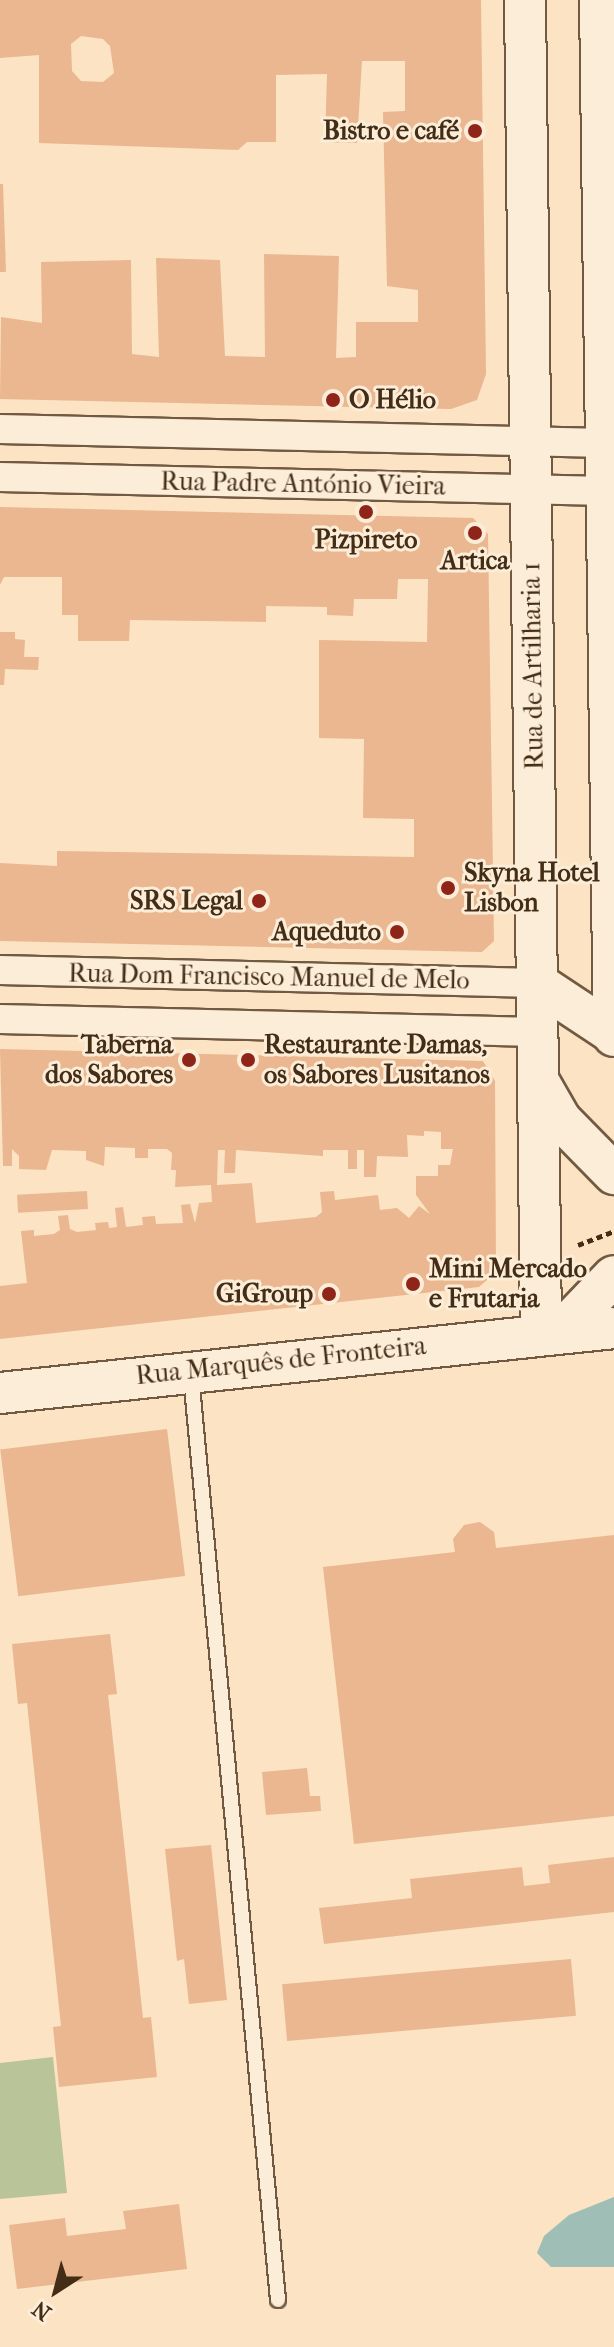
<!DOCTYPE html>
<meta charset="utf-8">
<style>
body{margin:0}
#map{position:relative;width:614px;height:2347px;overflow:hidden;background:#fbe3c3;font-family:"IM FELL French Canon",serif}
div>[style]{position:absolute}
[style*='--x']{left:calc(var(--x)*1px);top:calc(var(--y)*1px);width:calc(var(--w)*1px);rotate:calc(var(--a)*1deg)}
.green>*{inset:0;background:#b9c598}
.water>*{inset:0;background:#9fbeb6}
.building>*{inset:0;background:#eab790;transform-origin:0 0}
.path>*{height:5px;margin-top:-2.5px;transform-origin:0;background:repeating-linear-gradient(90deg,#442d17 0 6px,transparent 0 10px)}
.roads{filter:drop-shadow(2px 0 #725a42) drop-shadow(-2px 0 #725a42) drop-shadow(0 2px #725a42) drop-shadow(0 -2px #725a42)}
.service>*{height:14px;margin:-7px;padding:0 7px;transform-origin:7px;border-radius:7px;background:#fcedd8}
.minor>*{height:28px;margin:-14px;padding:0 14px;transform-origin:14px;border-radius:14px;background:#fcedd8}
.secondary>*{height:40px;margin:-20px;padding:0 20px;transform-origin:20px;border-radius:20px;background:#fcedd8}
.dots>*{width:22px;height:22px;translate:-50% -50%;box-sizing:border-box;border:4px solid #fcedd8;border-radius:50%}
span{translate:-50% -50%;white-space:nowrap;text-align:center;line-height:1.15;-webkit-text-stroke:6px #fcedd8;paint-order:stroke}
.poi-label{font-size:26px;color:#442d17;font-weight:700}
.right{translate:-100% -50%;text-align:right}
.left{translate:0 -50%;text-align:left}
.street-label{font-size:26px;color:#442d17}
.north{position:absolute;left:16px;top:2251px;width:80px;height:80px;-webkit-text-stroke:6px #fcedd8;paint-order:stroke;rotate:216deg;font-size:22px;font-weight:700;line-height:32px;text-align:center;color:#442d17}
.north::after{content:'';display:block;margin:auto;width:28px;height:36px;background:#442d17;clip-path:polygon(50% 0,100% 100%,50% 72%,0 100%)}
</style>
<div id="map">
<div class="green">
<div style="clip-path:polygon(53px 2057px,67px 2193px,0 2199px,0 2063px)"></div>
</div>
<div class="water">
<div style="clip-path:polygon(614px 2197px,614px 2267px,551px 2267px,537px 2253px,544px 2236px,569px 2215px)"></div>
</div>
<div class="building">
<div style="clip-path:polygon(evenodd,0 0,481px 0,486px 374px,477px 400px,451px 409px,0 399px,1px 317px,42px 323px,41px 262px,131px 260px,132px 354px,159px 357px,156px 258px,220px 260px,225px 356px,265px 357px,264px 254px,339px 256px,336px 358px,356px 357px,356px 322px,418px 322px,418px 290px,387px 286px,383px 112px,405px 111px,405px 61px,362px 61px,357px 143px,325px 142px,327px 74px,276px 75px,276px 142px,247px 142px,238px 150px,39px 143px,39px 55px,0 58px,0 0,81px 36px,103px 39px,110px 46px,114px 73px,103px 82px,81px 81px,72px 71px,71px 44px,81px 36px)"></div>
<div style="clip-path:polygon(0 184px,3px 184px,6px 272px,0 272px)"></div>
<div style="clip-path:polygon(0 507px,473px 518px,488px 534px,494px 941px,482px 952px,0 941px,0 863px,57px 866px,57px 851px,414px 857px,414px 819px,363px 818px,364px 739px,319px 738px,319px 640px,427px 642px,428px 579px,398px 579px,397px 599px,354px 599px,353px 616px,327px 615px,327px 607px,266px 606px,266px 622px,130px 620px,129px 641px,78px 641px,78px 615px,62px 615px,62px 577px,4px 577px,0 585px)"></div>
<div style="clip-path:polygon(0 632px,15px 632px,15px 639px,25px 640px,24px 657px,39px 657px,38px 670px,5px 669px,4px 685px,0 685px)"></div>
<div style="clip-path:polygon(evenodd,0 1049px,483px 1061px,495px 1081px,496px 1272px,479px 1287px,0 1339px,0 1286px,27px 1283px,21px 1231px,34px 1230px,34px 1236px,54px 1234px,60px 1230px,58px 1216px,68px 1215px,70px 1229px,77px 1232px,96px 1230px,95px 1223px,108px 1222px,109px 1228px,117px 1227px,115px 1208px,123px 1207px,126px 1227px,143px 1225px,142px 1217px,155px 1216px,156px 1224px,183px 1223px,181px 1205px,190px 1204px,195px 1223px,199px 1203px,212px 1202px,211px 1185px,175px 1187px,176px 1170px,171px 1170px,172px 1153px,167px 1149px,148px 1149px,148px 1158px,135px 1158px,135px 1148px,105px 1147px,104px 1166px,86px 1160px,86px 1151px,52px 1150px,46px 1170px,19px 1169px,19px 1156px,12px 1149px,12px 1166px,3px 1166px,0 1049px,424px 1131px,441px 1132px,441px 1149px,453px 1149px,450px 1165px,438px 1165px,438px 1176px,416px 1176px,416px 1195px,430px 1214px,419px 1206px,409px 1218px,397px 1208px,380px 1210px,378px 1195px,335px 1200px,334px 1191px,320px 1192px,322px 1212px,316px 1217px,256px 1223px,252px 1183px,217px 1185px,218px 1150px,225px 1150px,224px 1173px,235px 1173px,236px 1150px,323px 1156px,323px 1150px,348px 1150px,348px 1169px,357px 1169px,357px 1150px,364px 1150px,364px 1177px,376px 1177px,377px 1156px,408px 1157px,407px 1135px,424px 1136px,424px 1131px)"></div>
<div style="left:87px;top:1191px;width:18px;height:70px;rotate:87deg"></div>
<div style="left:167px;top:1429px;width:148px;height:168px;rotate:83deg"></div>
<div style="clip-path:polygon(480px 1522px,494px 1532px,496px 1548px,614px 1535px,614px 1816px,354px 1844px,323px 1567px,455px 1552px,453px 1539px,464px 1525px)"></div>
<div style="clip-path:polygon(110px 1634px,117px 1694px,108px 1695px,143px 2018px,151px 2017px,157px 2077px,59px 2087px,53px 2027px,61px 2026px,27px 1703px,18px 1704px,12px 1644px)"></div>
<div style="clip-path:polygon(307px 1768px,310px 1796px,320px 1796px,321px 1811px,266px 1815px,262px 1772px)"></div>
<div style="clip-path:polygon(211px 1845px,227px 2000px,189px 2004px,184px 1959px,177px 1961px,165px 1849px)"></div>
<div style="clip-path:polygon(614px 1857px,614px 1912px,324px 1944px,319px 1908px,412px 1898px,410px 1879px,522px 1867px,524px 1886px,550px 1883px,548px 1865px)"></div>
<div style="left:571px;top:1959px;width:57px;height:290px;rotate:85deg"></div>
<div style="clip-path:polygon(179px 2204px,187px 2269px,17px 2289px,9px 2225px,65px 2218px,67px 2236px,126px 2229px,123px 2211px)"></div>
</div>
<div class="path">
<div style="--x:578;--y:1245;--w:39;--a:-21"></div>
</div>
<div class="roads">
<div class="service">
<div style="--x:191;--y:1376;--w:928;--a:84.62"></div>
</div>
<div class="minor">
<div style="--x:0;--y:429;--w:606;--a:1.32"></div>
<div style="--x:0;--y:477;--w:607;--a:1.32"></div>
<div style="--x:0;--y:970;--w:537;--a:1.39"></div>
<div style="--x:0;--y:1019;--w:538;--a:1.38"></div>
</div>
<div class="secondary">
<div style="--x:525;--y:0;--w:1332;--a:89.31"></div>
<div style="--x:600;--y:0;--w:1036;--a:89.23"></div>
<div style="--x:537;--y:983;--w:92;--a:33.5"></div>
<div style="--x:538;--y:1080;--w:46;--a:60.1"></div>
<div style="--x:561;--y:1120;--w:76;--a:45.5"></div>
<div style="--x:561;--y:1331;--w:76;--a:-46.1"></div>
<div style="--x:0;--y:1393;--w:617;--a:-6.04"></div>
</div>
</div>
<div class="dots">
<div style="left:475px;top:131px;background:#8f2418"></div>
<div style="left:333px;top:400px;background:#8f2418"></div>
<div style="left:366px;top:512px;background:#8f2418"></div>
<div style="left:475px;top:533px;background:#8f2418"></div>
<div style="left:448px;top:888px;background:#8f2418"></div>
<div style="left:259px;top:901px;background:#8f2418"></div>
<div style="left:397px;top:932px;background:#8f2418"></div>
<div style="left:189px;top:1060px;background:#8f2418"></div>
<div style="left:248px;top:1060px;background:#8f2418"></div>
<div style="left:413px;top:1284px;background:#8f2418"></div>
<div style="left:329px;top:1294px;background:#8f2418"></div>
</div>
<div class="poi-label">
<span class="right" style="left:459px;top:131px">Bistro e café</span>
<span class="left" style="left:349px;top:400px">O Hélio</span>
<span style="left:366px;top:540px">Pizpireto</span>
<span style="left:475px;top:561px">Artica</span>
<span class="left" style="left:464px;top:888px">Skyna Hotel<br>Lisbon</span>
<span class="right" style="left:243px;top:901px">SRS Legal</span>
<span class="right" style="left:381px;top:932px">Aqueduto</span>
<span class="right" style="left:173px;top:1060px">Taberna<br>dos Sabores</span>
<span class="left" style="left:264px;top:1060px">Restaurante Damas,<br>os Sabores Lusitanos</span>
<span class="left" style="left:429px;top:1284px">Mini Mercado<br>e Frutaria</span>
<span class="right" style="left:313px;top:1294px">GiGroup</span>
</div>
<div class="street-label">
<span style="left:303px;top:484px;rotate:1deg">Rua Padre António Vieira</span>
<span style="left:533px;top:666px;rotate:-91deg">Rua de Artilharia 1</span>
<span style="left:269px;top:977px;rotate:1deg">Rua Dom Francisco Manuel de Melo</span>
<span style="left:281px;top:1361px;rotate:-6deg">Rua Marquês de Fronteira</span>
</div>
<div class="north">N</div>
</div>
